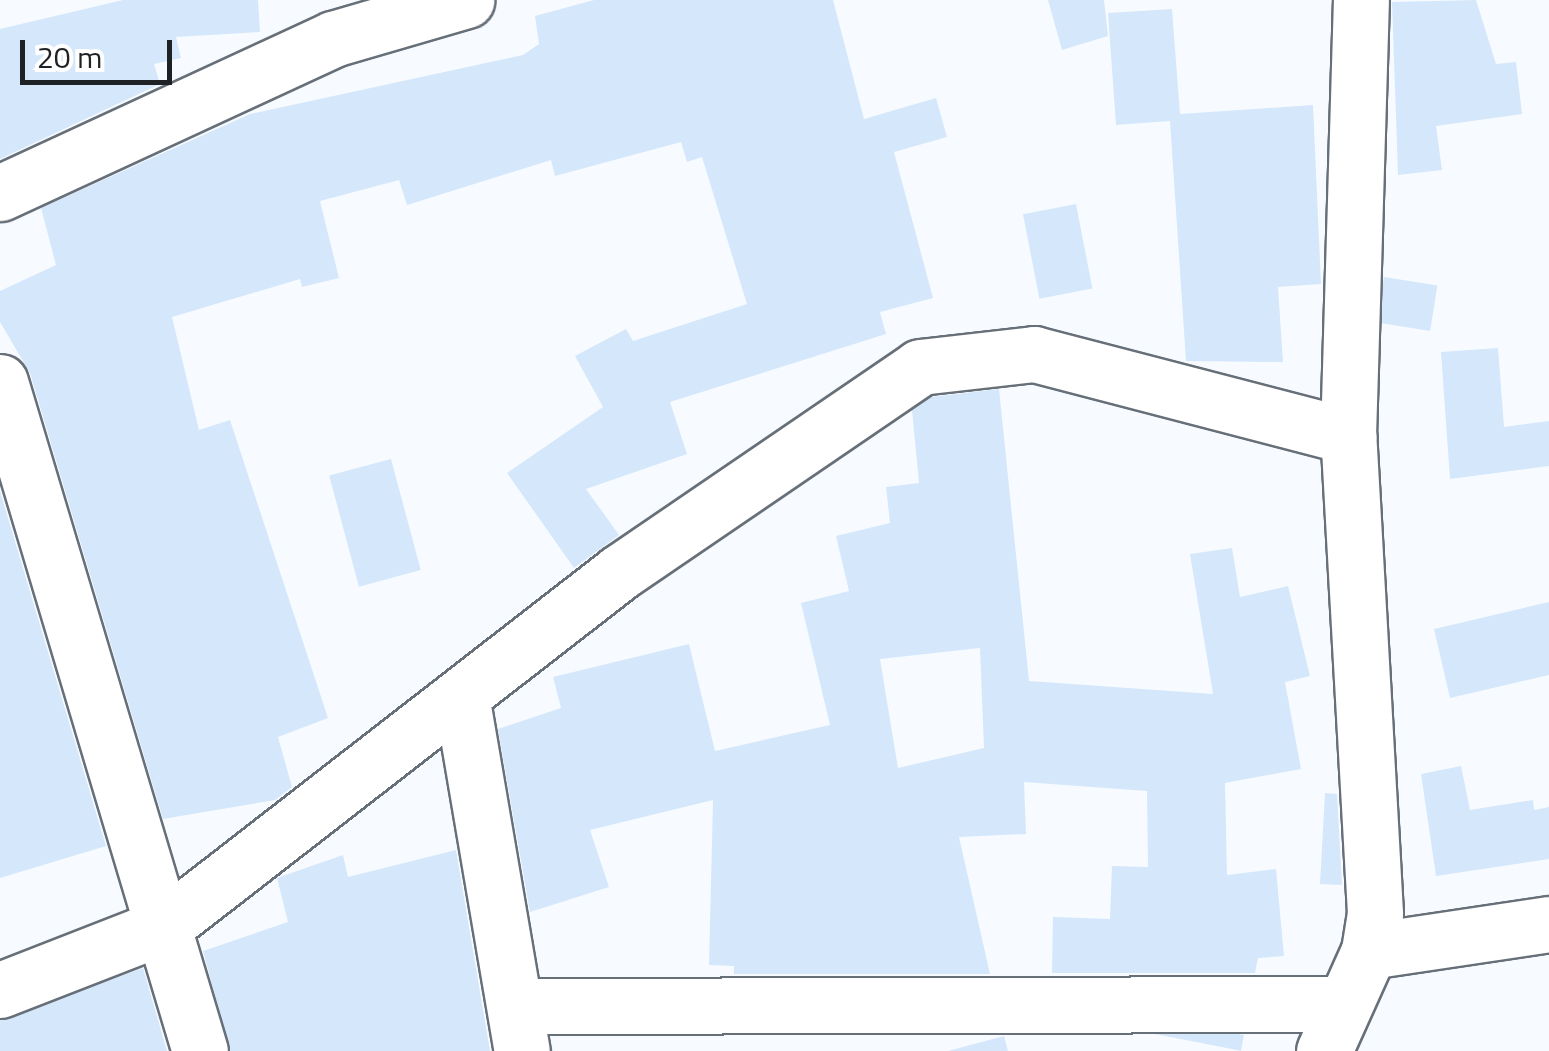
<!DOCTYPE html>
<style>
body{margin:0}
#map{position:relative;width:1549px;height:1051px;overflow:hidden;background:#f7fbff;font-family:"Titillium Web",sans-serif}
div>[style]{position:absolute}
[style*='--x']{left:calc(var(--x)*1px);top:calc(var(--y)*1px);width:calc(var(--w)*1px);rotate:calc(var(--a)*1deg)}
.building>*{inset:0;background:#d5e7fb;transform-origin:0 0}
.roads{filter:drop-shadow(2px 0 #676f78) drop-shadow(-2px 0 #676f78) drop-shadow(0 2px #676f78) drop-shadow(0 -2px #676f78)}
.minor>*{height:55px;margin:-27.5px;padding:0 27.5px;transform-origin:27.5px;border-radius:27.5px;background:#fff}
span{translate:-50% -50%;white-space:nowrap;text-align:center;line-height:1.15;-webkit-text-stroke:10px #fff;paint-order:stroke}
.scale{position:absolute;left:20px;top:40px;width:152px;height:45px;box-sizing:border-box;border:5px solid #1e2225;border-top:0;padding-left:12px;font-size:30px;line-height:35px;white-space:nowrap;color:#1e2225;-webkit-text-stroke:8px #fff;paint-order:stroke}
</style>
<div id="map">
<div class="building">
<div style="clip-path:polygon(123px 0,258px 0,260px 32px,176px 37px,181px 58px,154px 64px,160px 84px,0 159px,0 29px)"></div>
<div style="clip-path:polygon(594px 0,833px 0,864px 119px,936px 98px,947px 137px,894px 152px,933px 298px,880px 312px,886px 334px,670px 402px,687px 454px,586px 489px,619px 535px,574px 568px,507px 473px,603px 407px,575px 356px,626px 329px,633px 341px,747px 304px,702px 157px,687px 162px,681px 142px,555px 176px,551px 160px,407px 205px,399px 180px,320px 201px,339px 278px,302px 287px,300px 279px,172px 317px,199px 430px,230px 420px,328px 718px,278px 737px,292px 787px,275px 800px,163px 819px,30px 373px,0 322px,0 291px,56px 265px,41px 208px,250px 114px,523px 55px,539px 44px,535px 16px)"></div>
<div style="clip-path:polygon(1048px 0,1104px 0,1108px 36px,1062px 50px)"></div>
<div style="clip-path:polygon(1476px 0,1496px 64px,1516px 62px,1522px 114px,1436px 126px,1442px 170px,1398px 175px,1392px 2px)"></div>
<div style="clip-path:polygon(1172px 9px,1180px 114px,1313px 105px,1321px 284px,1278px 287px,1283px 362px,1186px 361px,1170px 121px,1116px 125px,1108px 13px)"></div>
<div style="left:1076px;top:204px;width:86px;height:54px;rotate:79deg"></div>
<div style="left:1384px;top:277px;width:54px;height:46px;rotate:9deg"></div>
<div style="clip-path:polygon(1498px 348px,1504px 427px,1549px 421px,1549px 466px,1450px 479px,1441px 352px)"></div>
<div style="clip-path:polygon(evenodd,999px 389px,1029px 681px,1213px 694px,1190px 554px,1232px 548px,1240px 597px,1288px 586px,1310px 676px,1285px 682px,1301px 769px,1225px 783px,1227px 875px,1276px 869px,1284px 956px,1258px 958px,1255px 973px,1052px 973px,1053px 917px,1110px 919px,1112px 866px,1148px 867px,1147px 791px,1024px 782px,1026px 834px,959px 837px,990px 974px,734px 974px,734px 966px,709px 965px,713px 800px,590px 830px,609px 887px,530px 912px,498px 729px,561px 708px,553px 677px,689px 644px,715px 751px,830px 725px,801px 603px,849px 591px,836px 536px,890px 523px,886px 487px,919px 483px,912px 410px,931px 397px,999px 389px,980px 648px,984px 748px,898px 768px,880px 659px,980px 648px)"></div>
<div style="left:391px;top:459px;width:115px;height:64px;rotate:75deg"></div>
<div style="clip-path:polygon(0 491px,106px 846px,0 878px)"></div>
<div style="clip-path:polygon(1549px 602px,1549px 675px,1450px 698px,1434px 629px)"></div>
<div style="clip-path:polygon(1461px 766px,1470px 810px,1533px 800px,1534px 810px,1549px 807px,1549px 859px,1436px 876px,1421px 774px)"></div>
<div style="clip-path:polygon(1325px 793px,1337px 794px,1342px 885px,1320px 884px)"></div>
<div style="clip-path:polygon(456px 850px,490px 1051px,230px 1051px,203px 951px,288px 922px,277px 878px,343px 855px,348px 877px)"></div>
<div style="clip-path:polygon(143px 968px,167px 1051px,0 1051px,0 1020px)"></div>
<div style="left:1244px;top:1035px;width:16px;height:194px;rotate:101deg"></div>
<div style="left:1004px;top:1036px;width:16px;height:265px;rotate:75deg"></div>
</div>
<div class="roads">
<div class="minor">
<div style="--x:0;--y:193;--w:367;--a:-24.8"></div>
<div style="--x:333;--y:39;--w:139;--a:-16.3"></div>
<div style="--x:0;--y:382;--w:698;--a:73.36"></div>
<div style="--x:462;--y:701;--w:355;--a:80.3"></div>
<div style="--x:1369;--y:951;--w:182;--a:-8.5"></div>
<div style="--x:0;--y:990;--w:176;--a:-21.3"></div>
<div style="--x:164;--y:926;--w:577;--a:-37.82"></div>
<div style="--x:620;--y:572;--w:363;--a:-34.3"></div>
<div style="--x:920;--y:367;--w:115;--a:-6.5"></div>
<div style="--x:1034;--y:354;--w:325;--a:14.6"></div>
<div style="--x:519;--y:1006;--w:822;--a:-0.14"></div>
<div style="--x:1324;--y:1051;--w:110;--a:-65.8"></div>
<div style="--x:1369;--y:951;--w:38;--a:-81"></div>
<div style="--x:1375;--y:913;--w:478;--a:-93.2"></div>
<div style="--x:1348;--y:436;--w:436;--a:-88.3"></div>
</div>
</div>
<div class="scale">20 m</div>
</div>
